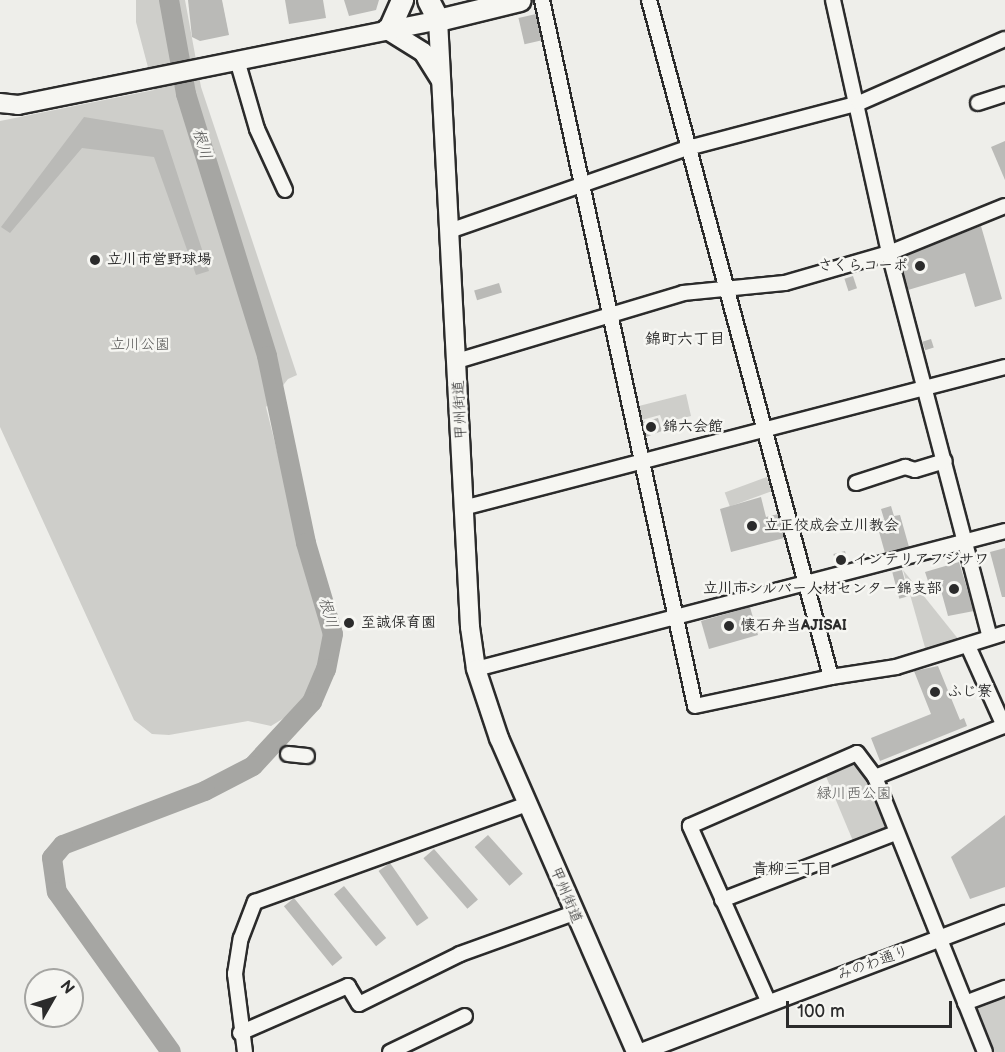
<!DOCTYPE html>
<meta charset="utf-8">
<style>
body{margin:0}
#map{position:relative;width:1005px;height:1052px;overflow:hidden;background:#eeeeea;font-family:"Balsamiq Sans","Klee One",sans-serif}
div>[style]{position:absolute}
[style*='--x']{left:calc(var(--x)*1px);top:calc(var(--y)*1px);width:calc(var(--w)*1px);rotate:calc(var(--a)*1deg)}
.green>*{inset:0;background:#cececa;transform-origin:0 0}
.river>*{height:20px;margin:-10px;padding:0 10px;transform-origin:10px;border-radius:10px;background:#a6a6a3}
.building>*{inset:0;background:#babab7;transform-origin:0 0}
.roads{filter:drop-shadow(2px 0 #2b2b2b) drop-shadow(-2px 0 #2b2b2b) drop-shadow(0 2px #2b2b2b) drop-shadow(0 -2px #2b2b2b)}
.minor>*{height:14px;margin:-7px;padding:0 7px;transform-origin:7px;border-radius:7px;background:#f6f6f2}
.tertiary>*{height:16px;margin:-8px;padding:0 8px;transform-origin:8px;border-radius:8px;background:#f6f6f2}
.secondary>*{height:18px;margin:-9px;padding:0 9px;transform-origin:9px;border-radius:9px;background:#f6f6f2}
.primary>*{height:21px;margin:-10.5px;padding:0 10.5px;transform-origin:10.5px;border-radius:10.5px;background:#f6f6f2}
.dots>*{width:16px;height:16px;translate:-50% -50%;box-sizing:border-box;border:3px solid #f6f6f2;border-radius:50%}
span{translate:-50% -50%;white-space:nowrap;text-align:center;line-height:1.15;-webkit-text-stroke:5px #f6f6f2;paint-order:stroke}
.poi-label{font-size:15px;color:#2b2b2b;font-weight:700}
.left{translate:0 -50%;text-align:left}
.right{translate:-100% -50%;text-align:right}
.park-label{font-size:15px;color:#545453}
.street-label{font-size:15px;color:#2b2b2b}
.water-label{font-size:16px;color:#565655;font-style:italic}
.neighbourhood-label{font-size:16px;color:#2b2b2b;font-weight:700}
.north{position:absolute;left:24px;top:968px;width:60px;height:60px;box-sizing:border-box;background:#f6f6f2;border:2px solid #a5a5a2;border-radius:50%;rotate:51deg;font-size:16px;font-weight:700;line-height:24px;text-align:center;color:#2b2b2b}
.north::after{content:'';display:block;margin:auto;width:21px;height:27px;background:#2b2b2b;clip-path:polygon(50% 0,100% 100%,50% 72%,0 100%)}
.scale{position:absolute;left:786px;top:1001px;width:166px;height:27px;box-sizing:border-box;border:3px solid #2b2b2b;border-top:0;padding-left:8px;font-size:18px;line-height:21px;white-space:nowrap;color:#2b2b2b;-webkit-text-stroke:4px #f6f6f2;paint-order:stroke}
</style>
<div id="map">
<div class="green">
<div style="clip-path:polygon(136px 0,185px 0,201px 87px,297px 375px,288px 379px,266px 407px,298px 536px,324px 617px,326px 645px,309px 694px,289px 715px,271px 726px,248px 721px,169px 735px,152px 734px,134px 720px,0 427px,0 121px,154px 90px,136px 22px)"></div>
<div style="clip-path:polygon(686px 394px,691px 416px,663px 423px,660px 415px,638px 421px,635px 407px)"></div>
<div style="left:767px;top:477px;width:15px;height:45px;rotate:70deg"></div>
<div style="clip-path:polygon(903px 570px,959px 640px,926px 651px)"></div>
<div style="clip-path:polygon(855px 762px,869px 783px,887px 827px,853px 841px,825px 774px)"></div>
<div style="clip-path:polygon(1005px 990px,1005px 1052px,987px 1052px,969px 1003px)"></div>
</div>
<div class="river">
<div style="--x:169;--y:0;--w:96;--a:79.7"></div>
<div style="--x:186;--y:94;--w:274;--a:72.8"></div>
<div style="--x:267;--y:356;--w:191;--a:78.2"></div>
<div style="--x:306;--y:543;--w:95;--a:73.5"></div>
<div style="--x:333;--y:634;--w:36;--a:101"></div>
<div style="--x:326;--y:669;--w:36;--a:113"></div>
<div style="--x:312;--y:702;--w:87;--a:132.7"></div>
<div style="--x:253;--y:766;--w:54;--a:152.5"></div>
<div style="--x:205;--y:791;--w:152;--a:159.2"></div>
<div style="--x:63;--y:845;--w:17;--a:130"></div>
<div style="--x:52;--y:858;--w:34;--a:82"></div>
<div style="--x:57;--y:892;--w:196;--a:54.5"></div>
</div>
<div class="building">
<div style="clip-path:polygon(188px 0,222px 0,229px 35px,200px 41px,192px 37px)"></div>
<div style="clip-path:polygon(285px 0,323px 0,326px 18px,289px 24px)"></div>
<div style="clip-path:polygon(344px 0,379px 0,376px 10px,349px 16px)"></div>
<div style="left:536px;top:14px;width:27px;height:18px;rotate:77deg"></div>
<div style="clip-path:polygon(84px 117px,163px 130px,209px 271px,196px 275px,154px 157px,82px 148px,10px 233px,1px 227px)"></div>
<div style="clip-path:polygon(1005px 141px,1005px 180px,991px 147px)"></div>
<div style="clip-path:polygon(981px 226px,1002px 299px,975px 307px,965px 273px,908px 290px,900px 258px)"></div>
<div style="left:853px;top:276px;width:13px;height:9px;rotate:72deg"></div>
<div style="left:499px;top:283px;width:10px;height:26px;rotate:73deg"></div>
<div style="left:931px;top:339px;width:9px;height:9px;rotate:72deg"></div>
<div style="clip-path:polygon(658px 418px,662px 431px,646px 437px,643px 422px)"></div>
<div style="clip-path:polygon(761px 497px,766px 517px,778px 514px,784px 538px,731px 552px,720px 509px)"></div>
<div style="clip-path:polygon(891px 506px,894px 516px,900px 515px,909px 547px,885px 553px,876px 521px,884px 519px,881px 509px)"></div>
<div style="clip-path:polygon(1005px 548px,1005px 597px,1002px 597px,990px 552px)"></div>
<div style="left:845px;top:551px;width:12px;height:12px;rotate:76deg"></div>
<div style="clip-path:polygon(959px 562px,974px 611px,948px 616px,940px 587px,931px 590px,925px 572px)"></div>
<div style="left:902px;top:570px;width:27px;height:10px;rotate:75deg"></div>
<div style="left:750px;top:607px;width:29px;height:51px;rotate:74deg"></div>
<div style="clip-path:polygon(938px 666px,960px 720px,964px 718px,967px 726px,880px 761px,871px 738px,931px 714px,914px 671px)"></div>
<div style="clip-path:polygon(1005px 815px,1005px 887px,970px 899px,951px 857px)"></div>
<div style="left:488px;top:835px;width:52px;height:18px;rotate:48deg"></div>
<div style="left:434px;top:849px;width:67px;height:14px;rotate:49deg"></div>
<div style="left:390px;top:863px;width:67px;height:14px;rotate:55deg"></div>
<div style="left:344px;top:886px;width:67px;height:13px;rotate:51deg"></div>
<div style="left:294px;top:898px;width:77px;height:13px;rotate:51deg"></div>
</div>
<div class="roads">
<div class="minor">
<div style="--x:542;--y:0;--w:722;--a:77.77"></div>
<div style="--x:695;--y:706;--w:139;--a:-12"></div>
<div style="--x:831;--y:677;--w:66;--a:-8.7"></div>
<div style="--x:896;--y:667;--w:114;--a:-17.3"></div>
<div style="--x:649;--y:0;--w:701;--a:74.95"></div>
<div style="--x:833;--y:0;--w:259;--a:77.5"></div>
<div style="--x:889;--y:253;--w:397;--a:75.3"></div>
<div style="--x:237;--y:60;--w:72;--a:73.8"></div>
<div style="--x:257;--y:129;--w:67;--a:65.3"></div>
<div style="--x:978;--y:103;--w:28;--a:-18"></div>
<div style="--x:452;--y:230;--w:250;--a:-19.2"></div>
<div style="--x:688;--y:148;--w:177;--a:-14.7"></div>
<div style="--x:859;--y:103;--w:159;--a:-23.7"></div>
<div style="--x:457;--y:361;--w:236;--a:-16.7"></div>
<div style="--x:683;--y:293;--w:102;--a:-5.6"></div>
<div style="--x:785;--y:283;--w:108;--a:-16.1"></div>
<div style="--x:889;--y:253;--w:125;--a:-22.1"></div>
<div style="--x:856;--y:483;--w:52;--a:-18.1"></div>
<div style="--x:905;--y:467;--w:10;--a:17"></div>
<div style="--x:915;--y:470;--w:31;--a:-17"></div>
<div style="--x:463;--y:508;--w:560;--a:-14.58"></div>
<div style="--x:476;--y:669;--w:547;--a:-14.62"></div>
<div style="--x:288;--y:754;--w:19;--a:6"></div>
<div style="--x:875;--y:777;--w:139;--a:-21.6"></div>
<div style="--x:1004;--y:726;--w:88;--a:-114.2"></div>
<div style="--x:722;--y:900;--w:186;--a:-21.1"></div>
<div style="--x:769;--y:1003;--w:194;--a:-114.1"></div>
<div style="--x:690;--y:826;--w:182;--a:-23.6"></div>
<div style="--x:857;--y:753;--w:30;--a:53"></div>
<div style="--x:875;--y:777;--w:296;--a:68.2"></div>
<div style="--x:965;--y:1003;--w:43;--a:-20.6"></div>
<div style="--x:240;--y:1033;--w:118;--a:-23.5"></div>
<div style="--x:348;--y:986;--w:21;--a:59"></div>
<div style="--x:359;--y:1004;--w:113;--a:-26.3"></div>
<div style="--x:460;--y:954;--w:121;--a:-19.8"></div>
<div style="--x:245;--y:1052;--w:79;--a:-97.3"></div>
<div style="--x:235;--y:974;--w:36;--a:-81"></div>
<div style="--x:241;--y:938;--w:39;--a:-69"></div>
<div style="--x:255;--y:902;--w:289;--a:-19.8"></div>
<div style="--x:390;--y:1052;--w:83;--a:-25.6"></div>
</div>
<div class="tertiary">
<div style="--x:641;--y:1052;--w:389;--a:-20.8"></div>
</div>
<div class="secondary">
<div style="--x:386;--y:29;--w:44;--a:31.9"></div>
<div style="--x:423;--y:52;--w:34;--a:58"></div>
<div style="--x:0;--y:103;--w:18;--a:6"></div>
<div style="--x:18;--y:105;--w:429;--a:-11.4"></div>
<div style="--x:438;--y:20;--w:608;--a:86.98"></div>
<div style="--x:470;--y:627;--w:42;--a:81.9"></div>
<div style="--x:476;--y:669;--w:73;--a:71.6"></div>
<div style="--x:499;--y:738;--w:343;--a:66.4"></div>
</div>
<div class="primary">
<div style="--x:428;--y:0;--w:22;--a:63"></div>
<div style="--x:438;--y:20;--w:84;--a:-13.7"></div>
<div style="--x:389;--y:29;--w:32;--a:-66"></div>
</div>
</div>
<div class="dots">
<div style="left:95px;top:260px;background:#2b2b2b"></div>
<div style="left:920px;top:266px;background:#2b2b2b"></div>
<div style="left:651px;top:427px;background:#2b2b2b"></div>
<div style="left:752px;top:526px;background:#2b2b2b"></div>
<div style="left:841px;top:560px;background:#2b2b2b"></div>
<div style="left:954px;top:589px;background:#2b2b2b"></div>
<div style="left:349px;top:623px;background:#2b2b2b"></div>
<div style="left:729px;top:626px;background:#2b2b2b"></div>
<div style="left:935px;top:692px;background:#2b2b2b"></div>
</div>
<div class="poi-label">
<span class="left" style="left:107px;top:260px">立川市営野球場</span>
<span class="right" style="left:908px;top:266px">さくらコーポ</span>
<span class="left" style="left:663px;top:427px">錦六会館</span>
<span class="left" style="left:764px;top:526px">立正佼成会立川教会</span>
<span class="left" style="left:853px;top:560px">インテリアフジサワ</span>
<span class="right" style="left:942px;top:589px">立川市シルバー人材センター錦支部</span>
<span class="left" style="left:361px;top:623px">至誠保育園</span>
<span class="left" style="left:741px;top:626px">懐石弁当AJISAI</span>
<span class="left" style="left:947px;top:692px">ふじ寮</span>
</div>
<div class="park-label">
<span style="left:140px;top:345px">立川公園</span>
<span style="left:854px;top:794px">緑川西公園</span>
</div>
<div class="street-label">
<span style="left:460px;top:410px;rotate:-93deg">甲州街道</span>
<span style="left:566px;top:895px;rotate:67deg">甲州街道</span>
<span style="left:873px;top:963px;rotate:-20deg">みのわ通り</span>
</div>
<div class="water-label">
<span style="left:201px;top:144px;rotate:73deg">根川</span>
<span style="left:327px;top:613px;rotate:74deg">根川</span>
</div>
<div class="neighbourhood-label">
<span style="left:685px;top:340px">錦町六丁目</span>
<span style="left:792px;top:870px">青柳三丁目</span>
</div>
<div class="north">N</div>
<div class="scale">100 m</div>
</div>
